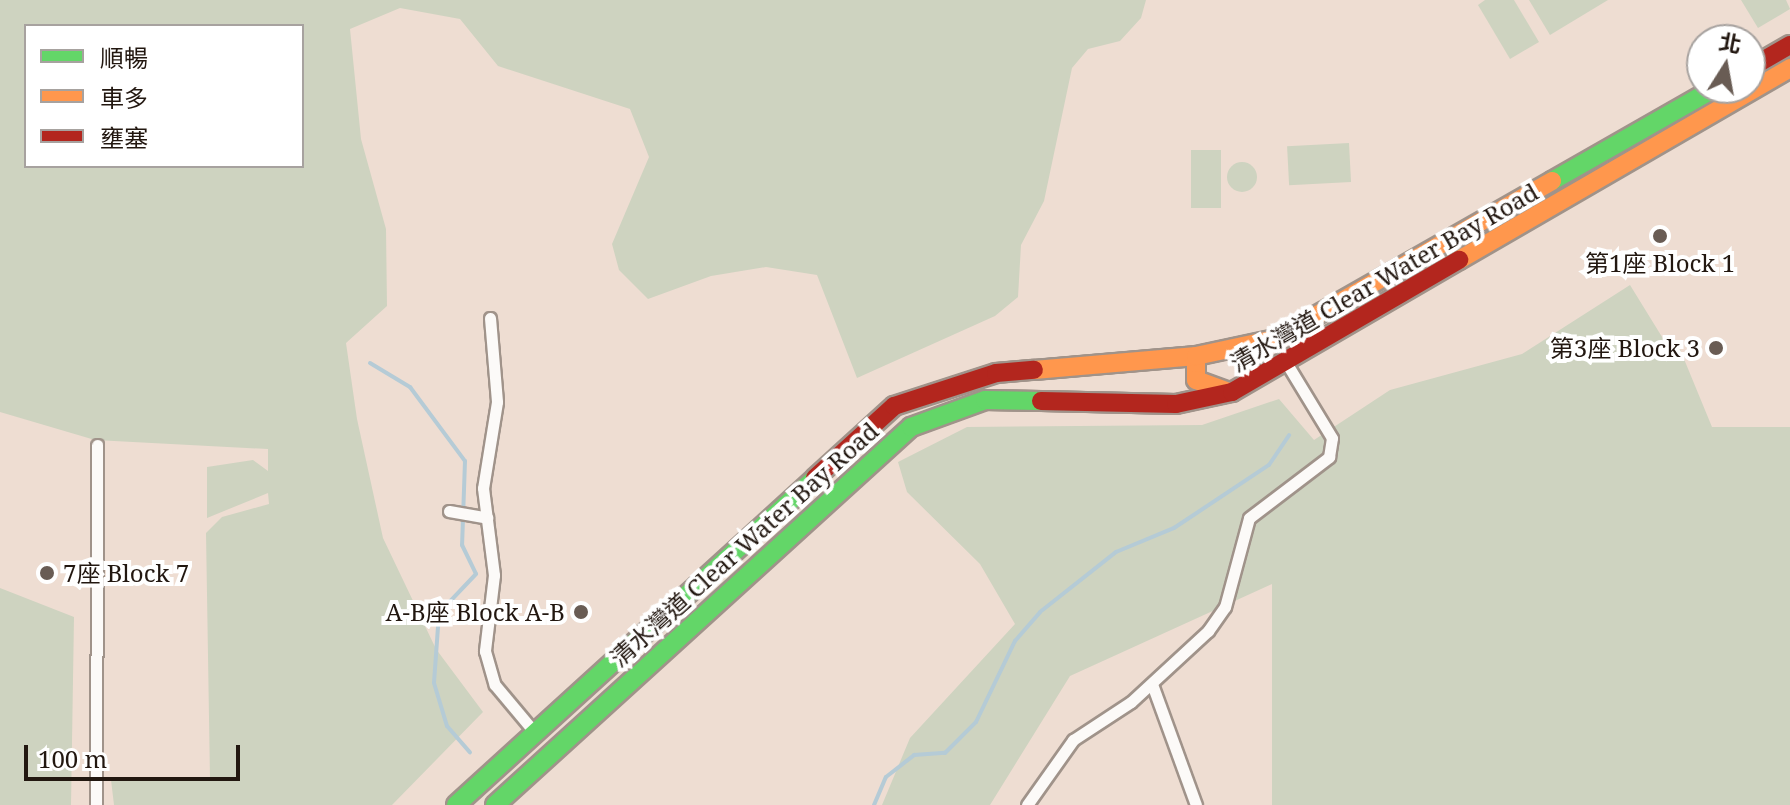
<!DOCTYPE html>
<meta charset="utf-8">
<style>
body{margin:0}
#map{position:relative;width:1790px;height:805px;overflow:hidden;background:#eeddd2;font-family:"Noto Serif","Noto Sans TC",serif}
div>[style]{position:absolute}
[style*='--x']{left:calc(var(--x)*1px);top:calc(var(--y)*1px);width:calc(var(--w)*1px);rotate:calc(var(--a)*1deg)}
.green>*{inset:0;background:#ced3c0;transform-origin:0 0}
.round{border-radius:50%}
.stream>*{height:4px;margin:-2px;padding:0 2px;transform-origin:2px;border-radius:2px;background:#b5cbd6}
.roads{filter:drop-shadow(2px 0 #a0938a) drop-shadow(-2px 0 #a0938a) drop-shadow(0 2px #a0938a) drop-shadow(0 -2px #a0938a)}
.street>*{height:11px;margin:-5.5px;padding:0 5.5px;transform-origin:5.5px;border-radius:5.5px;background:#fcfaf8}
.fast>*{height:18px;margin:-9px;padding:0 9px;transform-origin:9px;border-radius:9px;background:#63d668}
.slow>*{height:18px;margin:-9px;padding:0 9px;transform-origin:9px;border-radius:9px;background:#ff974d}
.jam>*{height:18px;margin:-9px;padding:0 9px;transform-origin:9px;border-radius:9px;background:#b3261e}
.dots>*{width:22px;height:22px;translate:-50% -50%;box-sizing:border-box;border:4px solid #fff;border-radius:50%}
span{translate:-50% -50%;white-space:nowrap;text-align:center;line-height:1.15;-webkit-text-stroke:8px #fff;paint-order:stroke}
.poi-label{font-size:24px;color:#221710}
.right{translate:-100% -50%;text-align:right}
.left{translate:0 -50%;text-align:left}
.street-label{font-size:24px;color:#221710}
.legend{position:absolute;left:24px;top:24px;width:280px;height:144px;box-sizing:border-box;background:#fff;border:2px solid #a7a29f;margin:0;padding:10px 14px;list-style:none;font-size:24px;color:#221710}
.legend li{display:flex;align-items:center;gap:16px;height:40px}
.legend b{width:40px;border:2px solid #a7a29f}
.north{position:absolute;left:1686px;top:24px;width:80px;height:80px;box-sizing:border-box;background:#fff;border:2px solid #a7a29f;border-radius:50%;rotate:11deg;font-size:22px;font-weight:700;line-height:32px;text-align:center;color:#221710}
.north::after{content:'';display:block;margin:auto;width:28px;height:36px;background:#695c54;clip-path:polygon(50% 0,100% 100%,50% 72%,0 100%)}
.scale{position:absolute;left:24px;top:745px;width:216px;height:36px;box-sizing:border-box;border:4px solid #221710;border-top:0;padding-left:10px;font-size:24px;line-height:28px;white-space:nowrap;color:#221710;-webkit-text-stroke:6px #fff;paint-order:stroke}
</style>
<div id="map">
<div class="green">
<div style="clip-path:polygon(evenodd,0 0,1146px 0,1141px 18px,1120px 41px,1088px 49px,1072px 68px,1044px 201px,1021px 245px,1018px 297px,995px 316px,857px 378px,817px 275px,766px 267px,711px 276px,648px 299px,619px 270px,612px 244px,649px 157px,630px 109px,498px 66px,460px 19px,400px 8px,350px 29px,361px 139px,386px 229px,387px 306px,346px 343px,357px 419px,383px 538px,436px 649px,483px 712px,392px 805px,114px 805px,111px 780px,210px 779px,206px 533px,222px 517px,269px 504px,268px 493px,207px 518px,207px 467px,253px 460px,268px 471px,268px 449px,95px 440px,0 412px,0 0,26px 26px,302px 26px,302px 166px,26px 166px,26px 26px)"></div>
<div style="clip-path:polygon(1485px 0,1514px 0,1539px 42px,1510px 59px,1478px 5px)"></div>
<div style="clip-path:polygon(1529px 0,1608px 0,1550px 35px)"></div>
<div style="clip-path:polygon(1741px 0,1786px 0,1790px 9px,1758px 28px)"></div>
<div style="left:1349px;top:143px;width:39px;height:62px;rotate:87deg"></div>
<div style="left:1191px;top:150px;width:30px;height:58px"></div>
<div class="round" style="left:1227px;top:162px;width:30px;height:30px"></div>
<div style="clip-path:polygon(1630px 285px,1667px 345px,1677px 342px,1712px 427px,1790px 427px,1790px 805px,1272px 805px,1272px 584px,1070px 676px,990px 805px,882px 805px,910px 738px,1015px 624px,980px 564px,907px 492px,898px 462px,967px 427px,1202px 425px,1279px 399px,1314px 440px,1390px 390px,1522px 354px)"></div>
<div style="clip-path:polygon(0 588px,74px 617px,71px 805px,0 805px)"></div>
</div>
<div class="stream">
<div style="--x:370;--y:363;--w:47;--a:31"></div>
<div style="--x:410;--y:387;--w:92;--a:53.4"></div>
<div style="--x:465;--y:461;--w:84;--a:92"></div>
<div style="--x:462;--y:545;--w:32;--a:64"></div>
<div style="--x:476;--y:574;--w:54;--a:133.5"></div>
<div style="--x:439;--y:613;--w:70;--a:94.1"></div>
<div style="--x:434;--y:683;--w:45;--a:73.2"></div>
<div style="--x:447;--y:726;--w:35;--a:49"></div>
<div style="--x:874;--y:805;--w:30;--a:-67"></div>
<div style="--x:886;--y:777;--w:36;--a:-38"></div>
<div style="--x:914;--y:755;--w:31;--a:-4"></div>
<div style="--x:945;--y:753;--w:44;--a:-45"></div>
<div style="--x:976;--y:722;--w:90;--a:-64.3"></div>
<div style="--x:1015;--y:641;--w:38;--a:-49"></div>
<div style="--x:1040;--y:612;--w:97;--a:-38.3"></div>
<div style="--x:1116;--y:552;--w:63;--a:-22.5"></div>
<div style="--x:1174;--y:528;--w:114;--a:-33.6"></div>
<div style="--x:1269;--y:465;--w:36;--a:-56"></div>
</div>
<div class="roads">
<div class="street">
<div style="--x:490;--y:318;--w:84;--a:85.2"></div>
<div style="--x:497;--y:402;--w:87;--a:99.2"></div>
<div style="--x:483;--y:488;--w:88;--a:82.8"></div>
<div style="--x:494;--y:575;--w:77;--a:96.8"></div>
<div style="--x:485;--y:651;--w:35;--a:74"></div>
<div style="--x:495;--y:685;--w:64;--a:50.1"></div>
<div style="--x:449;--y:511;--w:39;--a:10"></div>
<div style="--x:1152;--y:684;--w:129;--a:70"></div>
<div style="--x:96;--y:805;--w:360;--a:-89.8"></div>
<div style="--x:1027;--y:805;--w:80;--a:-54.7"></div>
<div style="--x:1073;--y:740;--w:69;--a:-33.2"></div>
<div style="--x:1131;--y:702;--w:105;--a:-42.7"></div>
<div style="--x:1208;--y:631;--w:29;--a:-55"></div>
<div style="--x:1225;--y:607;--w:92;--a:-74.9"></div>
<div style="--x:1249;--y:518;--w:101;--a:-37.3"></div>
<div style="--x:1329;--y:457;--w:19;--a:-81"></div>
<div style="--x:1332;--y:438;--w:87;--a:-121.3"></div>
</div>
<div class="fast">
<div style="--x:1552;--y:181;--w:188;--a:-29.7"></div>
<div style="--x:456;--y:805;--w:486;--a:-42.3"></div>
<div style="--x:495;--y:805;--w:562;--a:-42.26"></div>
<div style="--x:911;--y:427;--w:79;--a:-20"></div>
<div style="--x:985;--y:400;--w:56;--a:1"></div>
</div>
<div class="slow">
<div style="--x:1459;--y:260;--w:383;--a:-30.1"></div>
<div style="--x:1196;--y:356;--w:24;--a:90"></div>
<div style="--x:1196;--y:380;--w:32;--a:20"></div>
<div style="--x:1034;--y:370;--w:163;--a:-4.9"></div>
<div style="--x:1196;--y:356;--w:81;--a:-12.1"></div>
<div style="--x:1275;--y:339;--w:319;--a:-29.7"></div>
</div>
<div class="jam">
<div style="--x:1750;--y:68;--w:46;--a:-29.9"></div>
<div style="--x:1041;--y:401;--w:135;--a:1.3"></div>
<div style="--x:1176;--y:404;--w:57;--a:-12.1"></div>
<div style="--x:1232;--y:392;--w:263;--a:-30.2"></div>
<div style="--x:815;--y:478;--w:107;--a:-42.3"></div>
<div style="--x:894;--y:406;--w:107;--a:-17.9"></div>
<div style="--x:996;--y:373;--w:38;--a:-5"></div>
</div>
</div>
<div class="dots">
<div style="left:1660px;top:236px;background:#695c54"></div>
<div style="left:1716px;top:348px;background:#695c54"></div>
<div style="left:47px;top:573px;background:#695c54"></div>
<div style="left:581px;top:612px;background:#695c54"></div>
</div>
<div class="poi-label">
<span style="left:1660px;top:263px">第1座 Block 1</span>
<span class="right" style="left:1700px;top:348px">第3座 Block 3</span>
<span class="left" style="left:63px;top:573px">7座 Block 7</span>
<span class="right" style="left:565px;top:612px">A-B座 Block A-B</span>
</div>
<div class="street-label">
<span style="left:1384px;top:277px;rotate:-30deg">清水灣道 Clear Water Bay Road</span>
<span style="left:744px;top:544px;rotate:-42deg">清水灣道 Clear Water Bay Road</span>
</div>
<ul class="legend">
<li><b style="height:10px;background:#63d668"></b>順暢</li>
<li><b style="height:10px;background:#ff974d"></b>車多</li>
<li><b style="height:10px;background:#b3261e"></b>壅塞</li>
</ul>
<div class="north">北</div>
<div class="scale">100 m</div>
</div>
